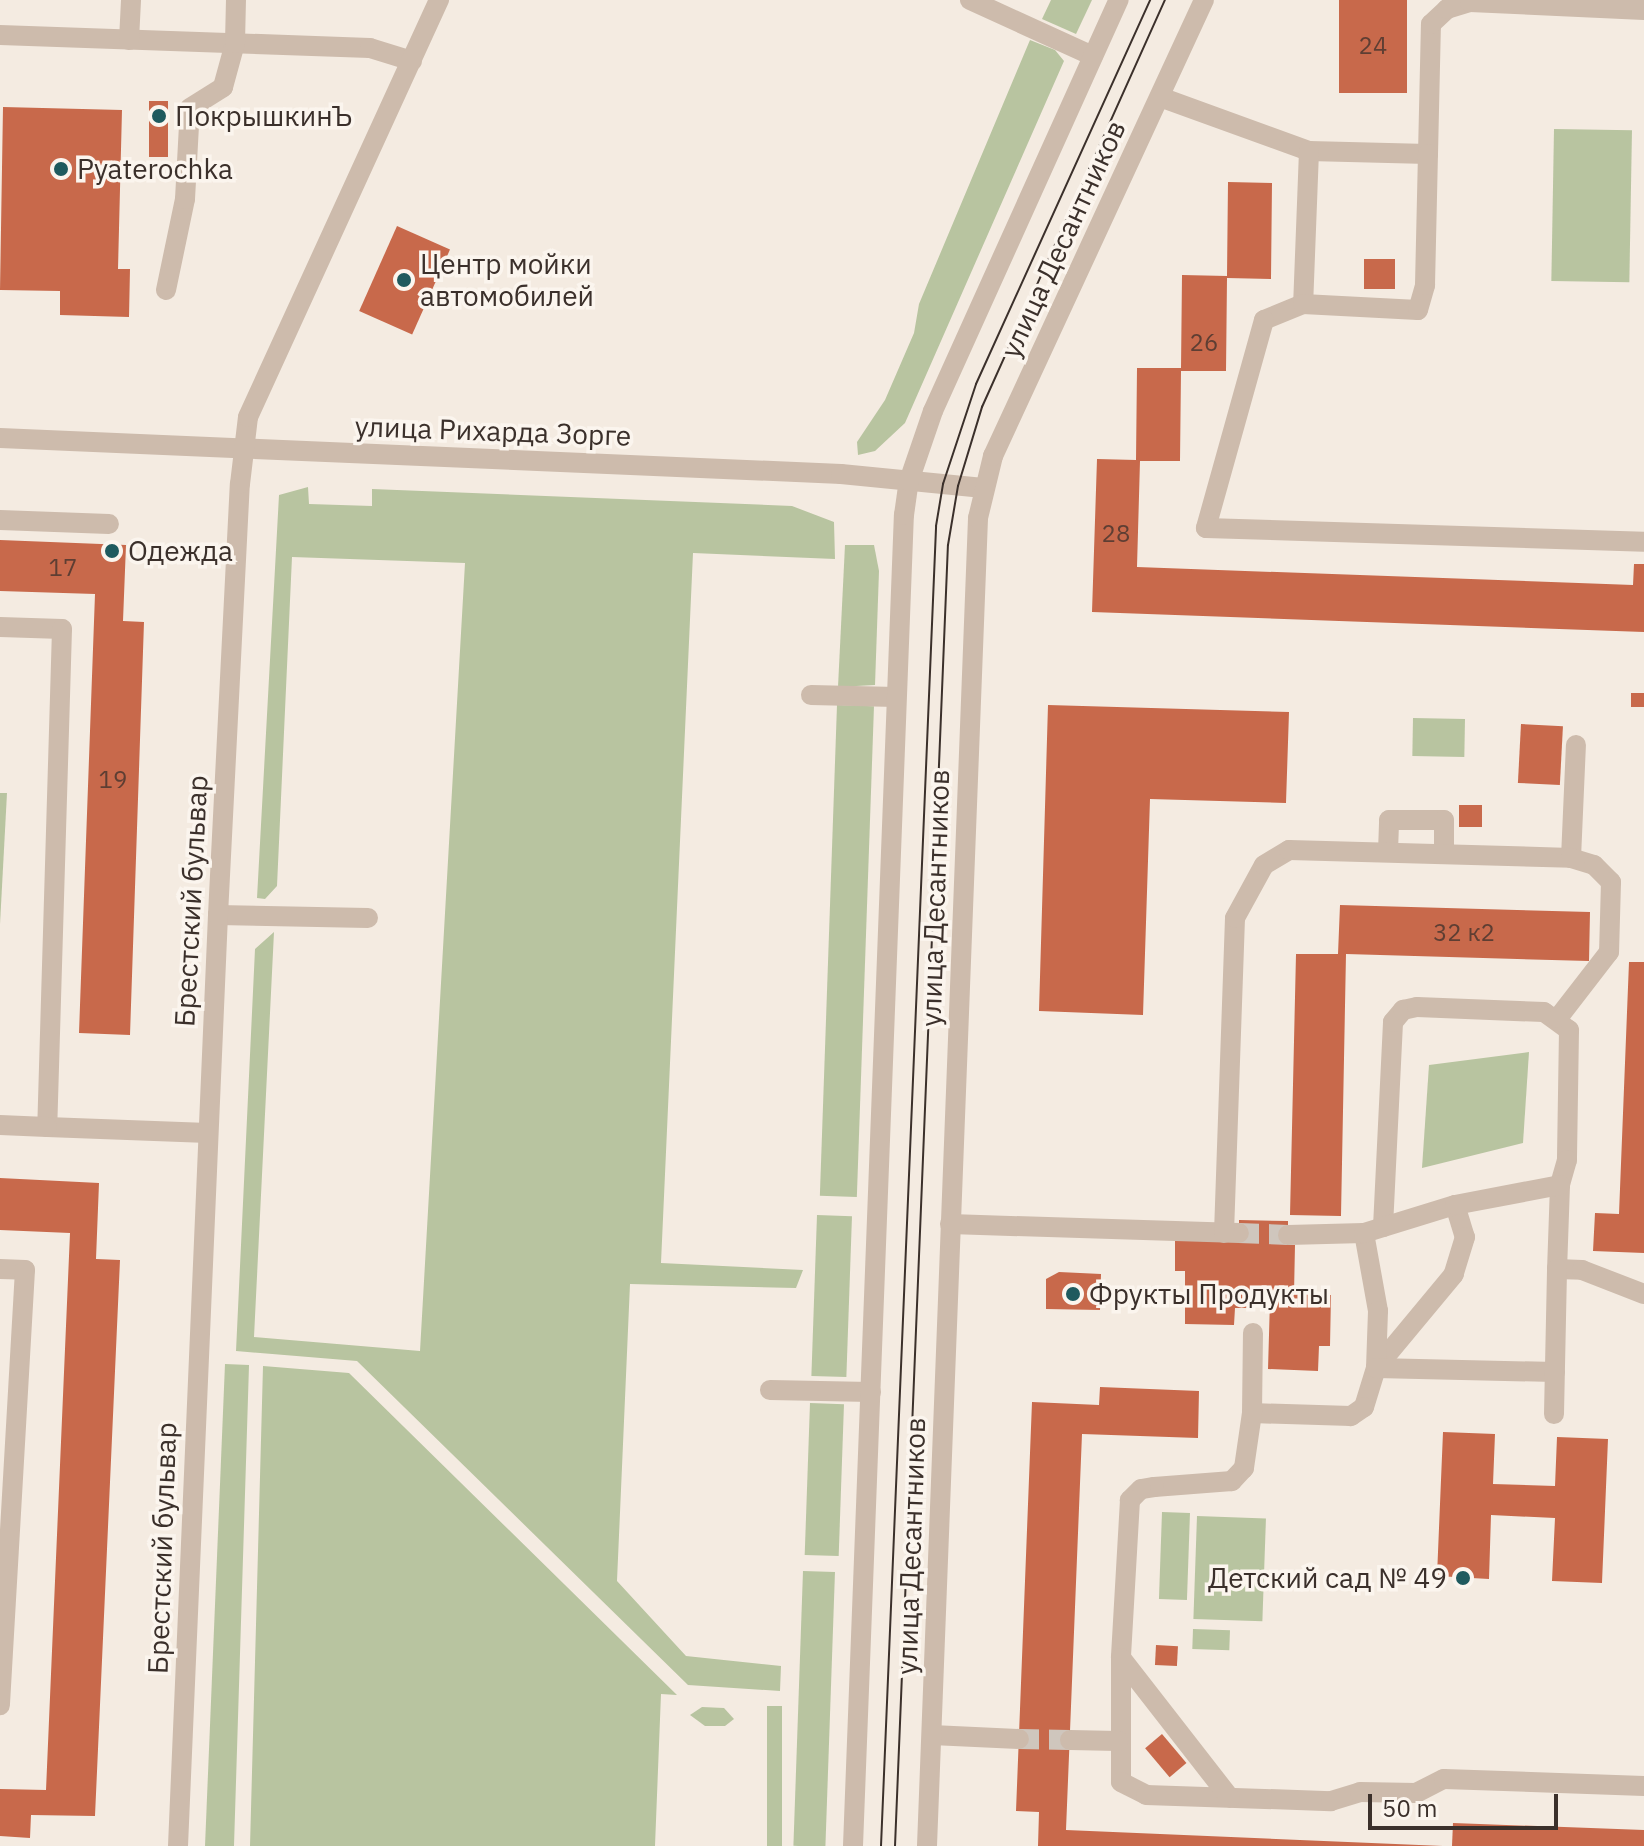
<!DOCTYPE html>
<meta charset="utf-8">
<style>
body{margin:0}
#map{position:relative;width:1644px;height:1846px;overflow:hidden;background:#f4ebe1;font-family:"IBM Plex Sans",sans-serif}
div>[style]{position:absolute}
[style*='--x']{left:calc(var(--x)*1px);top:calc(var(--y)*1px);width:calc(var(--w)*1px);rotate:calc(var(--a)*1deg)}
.green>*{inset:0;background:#b8c4a0;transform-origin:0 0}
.building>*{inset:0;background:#c8694b;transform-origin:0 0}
.minor-tunnel>*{height:20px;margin-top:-10px;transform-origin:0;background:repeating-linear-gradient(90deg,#cfc6bd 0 20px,transparent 0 30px)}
.minor>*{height:20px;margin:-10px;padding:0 10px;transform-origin:10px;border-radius:10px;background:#cdbbac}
.tram>*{height:2px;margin:-1px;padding:0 1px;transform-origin:1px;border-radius:1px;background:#3b302b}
.dots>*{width:22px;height:22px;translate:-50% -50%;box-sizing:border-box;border:4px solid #fbf5ee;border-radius:50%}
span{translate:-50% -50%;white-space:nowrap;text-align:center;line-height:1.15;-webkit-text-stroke:7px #fbf5ee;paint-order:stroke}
.number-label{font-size:24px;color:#5e3e33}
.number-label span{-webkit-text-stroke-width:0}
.poi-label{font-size:28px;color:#3b302b}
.left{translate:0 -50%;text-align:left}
.right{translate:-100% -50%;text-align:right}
.street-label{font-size:28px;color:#3b302b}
.scale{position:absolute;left:1368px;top:1794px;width:190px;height:36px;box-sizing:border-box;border:4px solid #3b302b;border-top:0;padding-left:10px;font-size:24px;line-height:28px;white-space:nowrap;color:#3b302b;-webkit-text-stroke:6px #fbf5ee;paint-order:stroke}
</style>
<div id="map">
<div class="green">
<div style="clip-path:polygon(1051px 0,1092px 0,1076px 34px,1042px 19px)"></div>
<div style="clip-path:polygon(1030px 40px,1055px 50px,1064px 61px,905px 423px,875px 451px,858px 455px,857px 442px,885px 400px,914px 333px,919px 304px)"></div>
<div style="left:1554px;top:129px;width:78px;height:152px;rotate:1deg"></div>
<div style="clip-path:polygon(308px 487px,309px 504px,372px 506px,372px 489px,792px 506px,834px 522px,835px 559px,693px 553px,661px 1263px,803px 1270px,796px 1288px,630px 1284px,617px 1581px,686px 1656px,781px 1666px,780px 1691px,688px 1685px,357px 1361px,236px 1351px,255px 949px,274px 932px,254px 1337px,420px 1351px,465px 563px,292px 557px,277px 886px,265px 899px,257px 898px,279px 495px)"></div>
<div style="clip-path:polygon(845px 545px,874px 545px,879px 571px,875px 685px,838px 687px)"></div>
<div style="left:837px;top:705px;width:37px;height:491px;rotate:2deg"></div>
<div style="left:1413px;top:718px;width:52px;height:38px;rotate:1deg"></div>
<div style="clip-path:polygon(0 793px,7px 793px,0 924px)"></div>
<div style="clip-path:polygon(1529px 1052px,1523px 1143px,1422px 1168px,1429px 1065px)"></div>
<div style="left:817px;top:1215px;width:35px;height:161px;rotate:2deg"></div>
<div style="clip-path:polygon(225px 1364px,249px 1365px,234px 1846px,205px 1846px)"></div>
<div style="clip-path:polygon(263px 1366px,349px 1373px,677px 1695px,661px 1694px,655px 1846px,250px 1846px)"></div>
<div style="left:810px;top:1403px;width:34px;height:152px;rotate:2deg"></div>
<div style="left:1162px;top:1512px;width:28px;height:87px;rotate:2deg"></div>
<div style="left:1197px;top:1516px;width:69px;height:103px;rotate:2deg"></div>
<div style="left:803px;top:1571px;width:32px;height:275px;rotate:2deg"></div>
<div style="left:1193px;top:1629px;width:37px;height:20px;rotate:2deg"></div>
<div style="left:767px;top:1706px;width:15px;height:140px"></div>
<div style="clip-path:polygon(702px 1707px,724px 1708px,734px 1719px,725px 1726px,705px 1726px,690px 1715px)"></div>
</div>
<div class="building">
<div style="left:1339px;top:0;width:68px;height:93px"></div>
<div style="left:149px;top:101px;width:19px;height:56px"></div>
<div style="clip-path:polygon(3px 107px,122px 110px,118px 269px,130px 269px,129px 317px,60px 315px,60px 291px,0 290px)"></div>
<div style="clip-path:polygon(1228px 182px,1272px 183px,1271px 279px,1227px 278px,1226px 371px,1181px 371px,1180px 461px,1140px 461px,1137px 567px,1633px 585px,1634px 564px,1644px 564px,1644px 632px,1092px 612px,1097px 459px,1136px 460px,1137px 368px,1181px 368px,1182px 275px,1227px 276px)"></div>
<div style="left:397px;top:226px;width:58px;height:93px;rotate:24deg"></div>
<div style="left:1364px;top:259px;width:31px;height:30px"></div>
<div style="clip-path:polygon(0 540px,126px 545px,123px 621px,144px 622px,130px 1035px,79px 1033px,95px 594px,0 591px)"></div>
<div style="left:1631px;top:693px;width:13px;height:14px"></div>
<div style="clip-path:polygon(1048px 705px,1289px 712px,1286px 803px,1150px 799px,1143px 1015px,1039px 1011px)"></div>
<div style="left:1521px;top:724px;width:42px;height:59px;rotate:3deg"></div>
<div style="left:1459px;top:805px;width:23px;height:22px"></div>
<div style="clip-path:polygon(1340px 905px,1590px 912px,1589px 961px,1346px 954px,1341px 1216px,1290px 1215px,1296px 954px,1338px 954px)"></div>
<div style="clip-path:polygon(1629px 962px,1644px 962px,1644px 1253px,1593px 1251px,1595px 1213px,1619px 1214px)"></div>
<div style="clip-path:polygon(0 1178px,99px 1183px,96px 1259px,120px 1260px,95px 1816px,31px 1815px,30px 1838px,0 1836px,0 1789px,46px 1790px,70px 1233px,0 1230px)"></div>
<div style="clip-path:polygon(1239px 1220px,1288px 1221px,1288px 1245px,1295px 1245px,1294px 1294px,1331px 1295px,1330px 1346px,1319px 1346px,1318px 1371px,1268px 1369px,1270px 1300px,1252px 1300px,1252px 1308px,1235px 1308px,1234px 1325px,1185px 1324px,1185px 1271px,1175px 1271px,1175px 1238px,1239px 1238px)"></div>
<div style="clip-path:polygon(1059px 1272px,1101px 1274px,1100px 1310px,1046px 1309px,1046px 1279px)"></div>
<div style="clip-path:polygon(1100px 1387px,1199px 1391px,1198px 1438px,1082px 1434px,1066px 1830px,1443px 1846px,1038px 1846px,1039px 1812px,1016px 1811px,1032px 1402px,1099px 1405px)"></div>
<div style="clip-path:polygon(1443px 1432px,1495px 1434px,1493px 1484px,1555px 1486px,1557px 1437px,1608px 1439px,1602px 1583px,1552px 1581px,1555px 1518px,1491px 1515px,1489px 1579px,1437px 1576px)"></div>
<div style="left:1156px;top:1645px;width:22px;height:20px;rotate:3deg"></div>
<div style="left:1162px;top:1734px;width:38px;height:22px;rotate:50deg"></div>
<div style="clip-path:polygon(1453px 1823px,1644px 1830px,1644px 1846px,1452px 1846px)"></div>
</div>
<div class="minor-tunnel">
<div style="--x:1239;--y:1233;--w:49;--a:2.3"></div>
<div style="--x:1019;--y:1739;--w:51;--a:1.1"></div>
</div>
<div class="minor">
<div style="--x:970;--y:0;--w:135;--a:24.5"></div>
<div style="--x:0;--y:35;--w:370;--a:2"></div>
<div style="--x:370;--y:48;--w:44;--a:17.2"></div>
<div style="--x:129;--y:40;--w:40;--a:-87.1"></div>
<div style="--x:1160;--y:97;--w:158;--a:19.9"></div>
<div style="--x:1309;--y:151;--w:119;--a:1.4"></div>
<div style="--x:1428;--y:154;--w:130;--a:-88.7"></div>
<div style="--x:1431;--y:24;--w:22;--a:-43"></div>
<div style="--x:1447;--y:9;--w:24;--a:-17"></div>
<div style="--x:1470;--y:2;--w:174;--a:2.6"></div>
<div style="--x:1309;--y:151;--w:153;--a:92.2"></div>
<div style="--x:1303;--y:304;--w:42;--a:157.7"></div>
<div style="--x:1264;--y:320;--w:216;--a:105.6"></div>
<div style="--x:1206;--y:528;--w:438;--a:1.8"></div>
<div style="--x:166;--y:290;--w:93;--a:-78.2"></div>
<div style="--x:185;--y:199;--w:91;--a:-86.9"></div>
<div style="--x:190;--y:108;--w:39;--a:-32"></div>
<div style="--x:223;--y:87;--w:46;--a:-74.7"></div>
<div style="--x:235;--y:43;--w:43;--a:-88.7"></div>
<div style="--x:1303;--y:304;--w:115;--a:3"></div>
<div style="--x:1418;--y:310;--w:26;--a:-74"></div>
<div style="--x:1425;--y:285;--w:131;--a:-88.7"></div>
<div style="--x:0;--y:438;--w:842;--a:2.45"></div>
<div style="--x:841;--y:474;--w:143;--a:5.6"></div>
<div style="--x:0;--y:520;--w:109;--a:2.1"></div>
<div style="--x:0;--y:627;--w:62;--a:1.8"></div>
<div style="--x:62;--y:629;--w:498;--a:91.7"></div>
<div style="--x:47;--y:1127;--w:161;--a:2.1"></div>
<div style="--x:811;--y:695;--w:85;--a:1.3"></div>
<div style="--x:1388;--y:852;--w:32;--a:-88"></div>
<div style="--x:1389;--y:820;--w:55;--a:0"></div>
<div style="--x:1444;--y:820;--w:34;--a:90"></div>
<div style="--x:1571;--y:858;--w:113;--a:-87.5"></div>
<div style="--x:218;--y:915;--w:150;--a:1.1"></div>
<div style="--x:0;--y:1125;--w:47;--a:2.4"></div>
<div style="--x:1455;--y:1205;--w:34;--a:73"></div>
<div style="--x:1465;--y:1237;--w:39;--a:107"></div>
<div style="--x:1454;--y:1274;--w:122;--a:129.7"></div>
<div style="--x:1376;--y:1368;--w:41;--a:107.1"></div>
<div style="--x:1364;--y:1407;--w:16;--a:145"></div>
<div style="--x:1351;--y:1416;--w:99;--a:-178.3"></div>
<div style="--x:1252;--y:1413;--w:56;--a:98.3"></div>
<div style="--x:1244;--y:1468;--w:18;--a:133"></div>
<div style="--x:1232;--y:1481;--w:78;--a:175.6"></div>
<div style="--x:1154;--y:1487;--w:13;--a:171"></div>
<div style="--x:1141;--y:1489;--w:16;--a:135"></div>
<div style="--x:1130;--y:1500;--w:158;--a:93.3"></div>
<div style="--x:1121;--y:1658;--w:124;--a:90"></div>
<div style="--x:1121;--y:1782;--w:28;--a:27"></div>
<div style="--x:1146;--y:1795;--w:185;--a:1.9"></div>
<div style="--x:1331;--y:1801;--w:30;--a:-17"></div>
<div style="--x:1360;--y:1792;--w:56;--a:1"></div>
<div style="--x:1416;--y:1793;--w:31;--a:-27"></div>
<div style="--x:1444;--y:1779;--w:200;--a:2"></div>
<div style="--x:950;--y:1224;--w:289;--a:1.8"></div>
<div style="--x:1383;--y:1227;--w:205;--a:-87.2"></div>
<div style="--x:1393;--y:1022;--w:16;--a:-50"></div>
<div style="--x:1403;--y:1010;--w:14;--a:-12"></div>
<div style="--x:1417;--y:1007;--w:127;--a:2.3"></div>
<div style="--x:1544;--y:1012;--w:31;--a:36"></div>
<div style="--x:1569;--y:1030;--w:130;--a:90.9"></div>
<div style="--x:1567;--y:1160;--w:26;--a:106"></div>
<div style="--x:1560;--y:1185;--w:84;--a:92"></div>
<div style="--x:1557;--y:1269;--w:25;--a:2"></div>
<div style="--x:1582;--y:1270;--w:66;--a:21.2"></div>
<div style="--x:1224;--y:1233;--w:315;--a:-88"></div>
<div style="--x:1235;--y:918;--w:60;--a:-61.3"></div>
<div style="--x:1264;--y:865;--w:29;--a:-31"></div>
<div style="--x:1289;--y:850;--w:282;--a:1.6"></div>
<div style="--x:1571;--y:858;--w:24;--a:17"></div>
<div style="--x:1594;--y:865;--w:24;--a:45"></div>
<div style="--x:1611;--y:882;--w:70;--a:91.6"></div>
<div style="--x:1609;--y:952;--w:83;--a:127.7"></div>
<div style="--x:1364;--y:1233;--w:79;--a:79.8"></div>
<div style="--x:1378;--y:1311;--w:57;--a:92"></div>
<div style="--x:1376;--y:1368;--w:179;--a:1.3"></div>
<div style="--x:1288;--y:1235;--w:76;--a:-1.5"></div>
<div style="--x:1364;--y:1233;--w:95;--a:-17.1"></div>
<div style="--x:1455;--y:1205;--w:107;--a:-10.8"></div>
<div style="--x:0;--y:1269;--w:25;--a:2"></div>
<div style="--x:25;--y:1270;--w:436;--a:93.3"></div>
<div style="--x:770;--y:1390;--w:101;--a:1.1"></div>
<div style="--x:1252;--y:1413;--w:80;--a:-89.3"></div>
<div style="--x:1554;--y:1414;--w:145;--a:-88.8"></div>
<div style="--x:1121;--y:1658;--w:177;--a:52.1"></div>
<div style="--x:932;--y:1735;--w:87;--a:2.6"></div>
<div style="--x:1070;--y:1740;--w:48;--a:1.2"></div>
<div style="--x:178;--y:1846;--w:932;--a:-87.54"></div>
<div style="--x:218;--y:915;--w:432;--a:-87.1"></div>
<div style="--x:240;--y:484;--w:67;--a:-83.2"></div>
<div style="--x:248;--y:417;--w:459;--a:-65.4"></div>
<div style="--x:853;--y:1846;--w:1332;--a:-87.81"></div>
<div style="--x:904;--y:515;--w:34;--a:-82"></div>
<div style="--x:909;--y:481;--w:74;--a:-71.1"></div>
<div style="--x:933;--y:411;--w:451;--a:-65.7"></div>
<div style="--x:927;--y:1846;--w:1329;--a:-87.8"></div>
<div style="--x:978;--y:518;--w:64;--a:-76.4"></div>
<div style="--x:993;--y:456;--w:502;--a:-65.17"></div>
</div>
<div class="tram">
<div style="--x:881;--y:1846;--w:1321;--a:-87.61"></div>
<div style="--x:936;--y:526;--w:43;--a:-80.5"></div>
<div style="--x:943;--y:484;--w:105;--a:-71.7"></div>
<div style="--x:976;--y:384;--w:422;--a:-65.6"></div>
<div style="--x:895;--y:1846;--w:1302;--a:-87.67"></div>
<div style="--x:948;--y:545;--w:60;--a:-80.4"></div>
<div style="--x:958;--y:486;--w:83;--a:-73.1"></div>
<div style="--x:982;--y:407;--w:446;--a:-65.8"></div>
</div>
<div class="dots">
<div style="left:159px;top:116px;background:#1f5a5e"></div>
<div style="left:61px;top:169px;background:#1f5a5e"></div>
<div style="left:404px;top:280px;background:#1f5a5e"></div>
<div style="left:112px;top:551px;background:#1f5a5e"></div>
<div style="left:1073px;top:1294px;background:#1f5a5e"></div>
<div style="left:1463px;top:1578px;background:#1f5a5e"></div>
</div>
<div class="number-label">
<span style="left:1373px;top:46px">24</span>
<span style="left:1204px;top:343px">26</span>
<span style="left:1116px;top:534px">28</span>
<span style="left:63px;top:568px">17</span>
<span style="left:113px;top:780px">19</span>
<span style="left:1464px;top:933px">32 к2</span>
</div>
<div class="poi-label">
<span class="left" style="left:175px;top:116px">ПокрышкинЪ</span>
<span class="left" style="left:77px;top:169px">Pyaterochka</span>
<span class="left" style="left:420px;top:280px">Центр мойки<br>автомобилей</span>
<span class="left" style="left:128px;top:551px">Одежда</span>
<span class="left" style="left:1089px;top:1294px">Фрукты Продукты</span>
<span class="right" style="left:1447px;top:1578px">Детский сад № 49</span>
</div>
<div class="street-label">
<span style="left:1063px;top:239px;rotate:-65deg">улица Десантников</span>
<span style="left:493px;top:431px;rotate:2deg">улица Рихарда Зорге</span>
<span style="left:935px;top:898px;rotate:-88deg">улица Десантников</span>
<span style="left:191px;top:901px;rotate:-87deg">Брестский бульвар</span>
<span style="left:911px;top:1546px;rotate:-88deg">улица Десантников</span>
<span style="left:162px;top:1548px;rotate:-88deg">Брестский бульвар</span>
</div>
<div class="scale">50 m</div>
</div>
